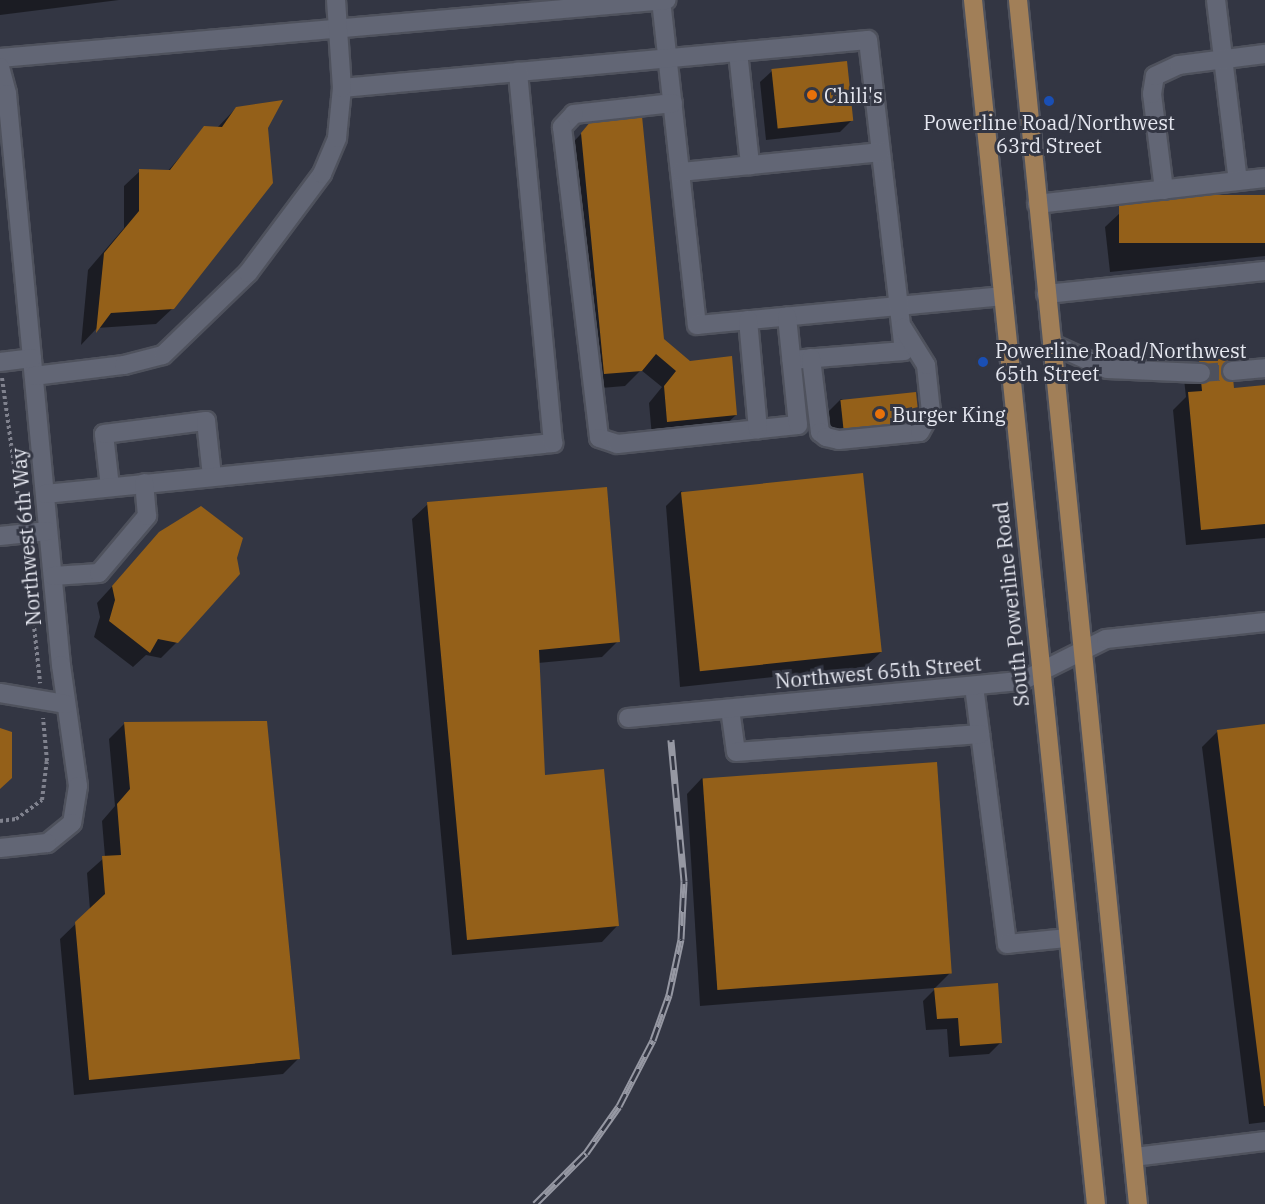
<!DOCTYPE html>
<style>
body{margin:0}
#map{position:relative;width:1265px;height:1204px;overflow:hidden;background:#333643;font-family:"IBM Plex Serif",serif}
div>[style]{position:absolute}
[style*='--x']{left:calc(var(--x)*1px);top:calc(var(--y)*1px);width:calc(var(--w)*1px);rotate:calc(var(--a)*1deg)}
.shadow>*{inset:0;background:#0007}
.building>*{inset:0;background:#946019;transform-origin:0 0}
.minor-tunnel>*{height:18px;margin-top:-9px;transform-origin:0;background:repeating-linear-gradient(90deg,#4e515d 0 18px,transparent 0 27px)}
.path>*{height:4px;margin-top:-2px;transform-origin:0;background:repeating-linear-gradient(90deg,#80828e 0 3px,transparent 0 6px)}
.roads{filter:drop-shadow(2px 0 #4f525d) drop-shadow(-2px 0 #4f525d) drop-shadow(0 2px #4f525d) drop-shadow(0 -2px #4f525d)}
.minor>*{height:18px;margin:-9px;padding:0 9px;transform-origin:9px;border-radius:9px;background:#626675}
.major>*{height:18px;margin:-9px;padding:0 9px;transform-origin:9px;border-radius:9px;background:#a17f58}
.rail>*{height:7px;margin-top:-3.5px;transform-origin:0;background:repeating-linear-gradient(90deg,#333643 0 14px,#9698a3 0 28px);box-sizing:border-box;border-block:2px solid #9698a3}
.dots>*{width:16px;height:16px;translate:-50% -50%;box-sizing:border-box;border:3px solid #333643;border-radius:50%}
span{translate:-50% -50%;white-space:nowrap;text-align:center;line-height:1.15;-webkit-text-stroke:6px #333643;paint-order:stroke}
.poi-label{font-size:20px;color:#e5e7f0}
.left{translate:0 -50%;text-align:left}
.street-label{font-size:20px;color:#e5e7f0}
</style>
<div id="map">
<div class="shadow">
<div style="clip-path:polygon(0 0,119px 0,0 15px)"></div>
<div style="clip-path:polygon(772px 71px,852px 120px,840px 132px,766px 140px,760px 82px)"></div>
<div style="clip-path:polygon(236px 108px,173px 308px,156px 324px,97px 328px,81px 345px,88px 270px,124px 228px,124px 186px,140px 171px,167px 172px,205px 128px,217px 128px)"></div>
<div style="clip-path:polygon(592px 122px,662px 340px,736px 415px,720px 430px,652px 437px,649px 403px,662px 387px,641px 370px,625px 386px,589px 389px,566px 150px)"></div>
<div style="clip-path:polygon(1265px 197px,1265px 256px,1110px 272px,1105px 227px,1121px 212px)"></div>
<div style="clip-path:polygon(1200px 363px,1232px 390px,1265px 387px,1265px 538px,1186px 545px,1173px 410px,1186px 397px,1184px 379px)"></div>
<div style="clip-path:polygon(841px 399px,919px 431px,907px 443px,832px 449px,829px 411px)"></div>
<div style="clip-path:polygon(681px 491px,881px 652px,865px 667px,680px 687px,666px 506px)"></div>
<div style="clip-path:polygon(428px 504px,618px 641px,602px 657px,538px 663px,544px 777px,617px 926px,602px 942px,452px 955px,412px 519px)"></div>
<div style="clip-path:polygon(160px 534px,177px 642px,161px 658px,146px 655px,133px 667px,94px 637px,100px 617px,97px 603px)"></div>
<div style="clip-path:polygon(125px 723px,299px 1058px,283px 1074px,74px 1095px,60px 939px,90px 910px,87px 873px,105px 857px,102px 821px,115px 806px,109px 739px)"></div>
<div style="clip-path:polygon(1265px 725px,1265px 1122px,1249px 1124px,1202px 747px,1218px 731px)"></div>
<div style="clip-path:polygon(702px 778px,950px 973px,935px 988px,700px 1006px,687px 794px)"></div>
<div style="clip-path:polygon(935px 989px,1001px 1042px,989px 1054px,949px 1057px,947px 1029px,926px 1030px,923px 1001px)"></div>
</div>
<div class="building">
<div style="left:847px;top:61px;width:60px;height:76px;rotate:84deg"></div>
<div style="clip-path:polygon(283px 100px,268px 128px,273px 183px,174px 309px,111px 313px,96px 333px,104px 253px,139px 211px,139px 169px,170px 170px,204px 126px,222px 127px,236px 107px)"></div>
<div style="clip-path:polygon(642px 116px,664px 339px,690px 361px,732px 356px,737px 415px,667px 422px,664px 386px,676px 371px,656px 354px,642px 371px,604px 374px,581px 133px,591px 121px)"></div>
<div style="left:1265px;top:195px;width:48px;height:146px;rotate:90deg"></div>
<div style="clip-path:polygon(1231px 358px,1234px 388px,1265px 385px,1265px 524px,1201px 530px,1188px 392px,1202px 391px,1199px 361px)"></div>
<div style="left:916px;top:392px;width:39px;height:76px;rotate:84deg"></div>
<div style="left:863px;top:473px;width:180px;height:183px;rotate:84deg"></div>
<div style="clip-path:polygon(607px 487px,620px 642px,539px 650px,545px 775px,604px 769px,619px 926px,467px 940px,427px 502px)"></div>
<div style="clip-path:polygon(201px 506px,243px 538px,237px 558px,240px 574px,178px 643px,158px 639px,150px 653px,109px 621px,115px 600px,112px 586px,159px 532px)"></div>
<div style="clip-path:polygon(267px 721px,300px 1059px,89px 1080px,75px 922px,105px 894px,102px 856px,121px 855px,117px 804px,130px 789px,124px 722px)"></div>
<div style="clip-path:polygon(1265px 724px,1265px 1106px,1264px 1106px,1217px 730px)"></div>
<div style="clip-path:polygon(0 728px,12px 732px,12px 778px,0 789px)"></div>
<div style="left:937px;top:762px;width:212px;height:235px;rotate:86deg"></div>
<div style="clip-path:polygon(998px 983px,1002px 1043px,960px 1046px,958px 1018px,937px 1019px,934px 988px)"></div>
</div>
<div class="minor-tunnel">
<div style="--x:1201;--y:373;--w:31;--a:-4"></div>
</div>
<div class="path">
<div style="--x:2;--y:378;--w:140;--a:82.2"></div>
<div style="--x:26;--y:551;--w:133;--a:83.9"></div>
<div style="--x:0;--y:821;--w:16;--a:-7"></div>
<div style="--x:16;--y:819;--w:32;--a:-36"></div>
<div style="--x:42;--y:800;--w:39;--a:-83"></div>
<div style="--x:47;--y:761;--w:43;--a:-95.3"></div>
</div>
<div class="roads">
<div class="minor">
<div style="--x:661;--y:0;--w:327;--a:83.7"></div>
<div style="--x:697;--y:325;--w:307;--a:-5.4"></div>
<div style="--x:1216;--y:0;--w:182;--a:83.1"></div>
<div style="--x:738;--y:52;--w:114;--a:83.9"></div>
<div style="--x:0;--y:58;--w:669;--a:-4.98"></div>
<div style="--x:0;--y:67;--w:28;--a:75"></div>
<div style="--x:7;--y:94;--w:574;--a:84.6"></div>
<div style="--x:61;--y:665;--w:122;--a:82"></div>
<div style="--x:78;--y:786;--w:37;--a:99"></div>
<div style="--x:72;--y:823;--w:32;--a:141"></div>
<div style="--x:47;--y:843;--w:47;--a:173.9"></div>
<div style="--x:342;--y:88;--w:528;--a:-5.21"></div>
<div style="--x:868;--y:40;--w:313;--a:83.4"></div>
<div style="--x:904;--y:351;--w:113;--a:175.4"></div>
<div style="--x:673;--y:103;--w:100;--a:173.7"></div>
<div style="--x:574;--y:114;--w:18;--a:133"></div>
<div style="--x:562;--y:127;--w:313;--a:83.2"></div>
<div style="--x:599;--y:438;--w:19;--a:18"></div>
<div style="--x:617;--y:444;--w:182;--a:-6"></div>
<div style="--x:798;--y:425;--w:109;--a:-95.8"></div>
<div style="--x:681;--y:172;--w:200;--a:-5.7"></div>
<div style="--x:1164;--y:190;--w:97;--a:-97.1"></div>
<div style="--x:1152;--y:94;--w:18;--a:-81"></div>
<div style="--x:1155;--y:76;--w:26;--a:-25"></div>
<div style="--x:1179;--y:65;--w:87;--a:-7.3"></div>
<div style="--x:1037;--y:204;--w:229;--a:-6.5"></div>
<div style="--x:1046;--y:294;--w:220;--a:-6"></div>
<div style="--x:748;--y:320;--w:110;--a:84.8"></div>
<div style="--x:1052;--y:344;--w:60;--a:24.4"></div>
<div style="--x:1107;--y:369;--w:94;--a:2.4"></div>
<div style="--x:811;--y:358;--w:75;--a:83.1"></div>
<div style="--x:820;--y:432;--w:8;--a:40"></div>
<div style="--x:826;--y:437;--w:13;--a:13"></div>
<div style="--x:839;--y:440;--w:81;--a:-5.6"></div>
<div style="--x:920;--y:432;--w:23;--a:-61"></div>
<div style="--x:931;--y:412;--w:47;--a:-96.1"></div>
<div style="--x:926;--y:365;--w:44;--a:-121.9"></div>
<div style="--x:0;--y:362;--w:32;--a:-7"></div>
<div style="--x:1232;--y:371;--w:33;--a:-5"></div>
<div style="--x:34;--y:376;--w:91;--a:-7"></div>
<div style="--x:124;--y:365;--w:40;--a:-14.4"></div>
<div style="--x:163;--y:355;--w:118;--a:-44"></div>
<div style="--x:248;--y:273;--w:124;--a:-53.2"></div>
<div style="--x:322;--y:174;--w:39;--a:-67"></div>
<div style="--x:337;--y:138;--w:50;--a:-84.3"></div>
<div style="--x:342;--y:88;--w:88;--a:-93.9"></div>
<div style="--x:110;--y:487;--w:53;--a:-96.5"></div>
<div style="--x:104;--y:434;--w:103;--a:-7.3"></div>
<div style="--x:206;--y:421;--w:55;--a:83.8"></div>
<div style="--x:45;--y:494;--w:511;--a:-5.73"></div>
<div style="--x:553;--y:443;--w:373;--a:-95.4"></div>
<div style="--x:0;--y:536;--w:48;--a:-5.9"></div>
<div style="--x:53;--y:576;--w:46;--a:-3.7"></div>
<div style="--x:99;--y:573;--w:75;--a:-49.9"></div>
<div style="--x:147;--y:516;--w:33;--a:-95"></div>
<div style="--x:974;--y:686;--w:260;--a:82.7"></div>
<div style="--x:1007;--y:944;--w:60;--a:-5.7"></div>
<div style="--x:0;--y:693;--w:67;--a:9.5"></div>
<div style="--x:730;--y:709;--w:43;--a:82.1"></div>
<div style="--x:736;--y:752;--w:245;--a:-4.2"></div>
<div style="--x:628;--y:718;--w:396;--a:-5.4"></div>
<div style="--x:1022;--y:681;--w:94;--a:-26.6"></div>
<div style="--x:1106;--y:639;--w:160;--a:-6.1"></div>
<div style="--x:1134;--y:1157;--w:132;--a:-7"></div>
</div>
<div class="major">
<div style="--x:973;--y:0;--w:1210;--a:84.17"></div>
<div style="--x:1018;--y:0;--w:1210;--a:84.31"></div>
</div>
</div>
<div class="rail">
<div style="--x:535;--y:1204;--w:72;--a:-45"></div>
<div style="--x:586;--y:1153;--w:57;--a:-54.9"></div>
<div style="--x:619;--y:1106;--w:74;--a:-62.7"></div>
<div style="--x:653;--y:1040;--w:48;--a:-70.4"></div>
<div style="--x:669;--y:995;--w:57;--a:-77.9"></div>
<div style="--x:681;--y:939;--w:58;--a:-87"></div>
<div style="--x:684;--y:881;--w:142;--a:-95.3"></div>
</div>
<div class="dots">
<div style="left:812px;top:95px;background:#e8710a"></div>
<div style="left:1049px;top:101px;background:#1a4fb4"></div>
<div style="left:983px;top:362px;background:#1a4fb4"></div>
<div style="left:880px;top:414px;background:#e8710a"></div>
</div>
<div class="poi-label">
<span class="left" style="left:824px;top:95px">Chili's</span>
<span style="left:1049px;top:134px">Powerline Road/Northwest<br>63rd Street</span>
<span class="left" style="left:995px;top:362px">Powerline Road/Northwest<br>65th Street</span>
<span class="left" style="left:892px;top:414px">Burger King</span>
</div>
<div class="street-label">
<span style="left:26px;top:537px;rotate:-95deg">Northwest 6th Way</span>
<span style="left:1011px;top:604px;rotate:-96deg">South Powerline Road</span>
<span style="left:878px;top:672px;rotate:-5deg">Northwest 65th Street</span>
</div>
</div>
